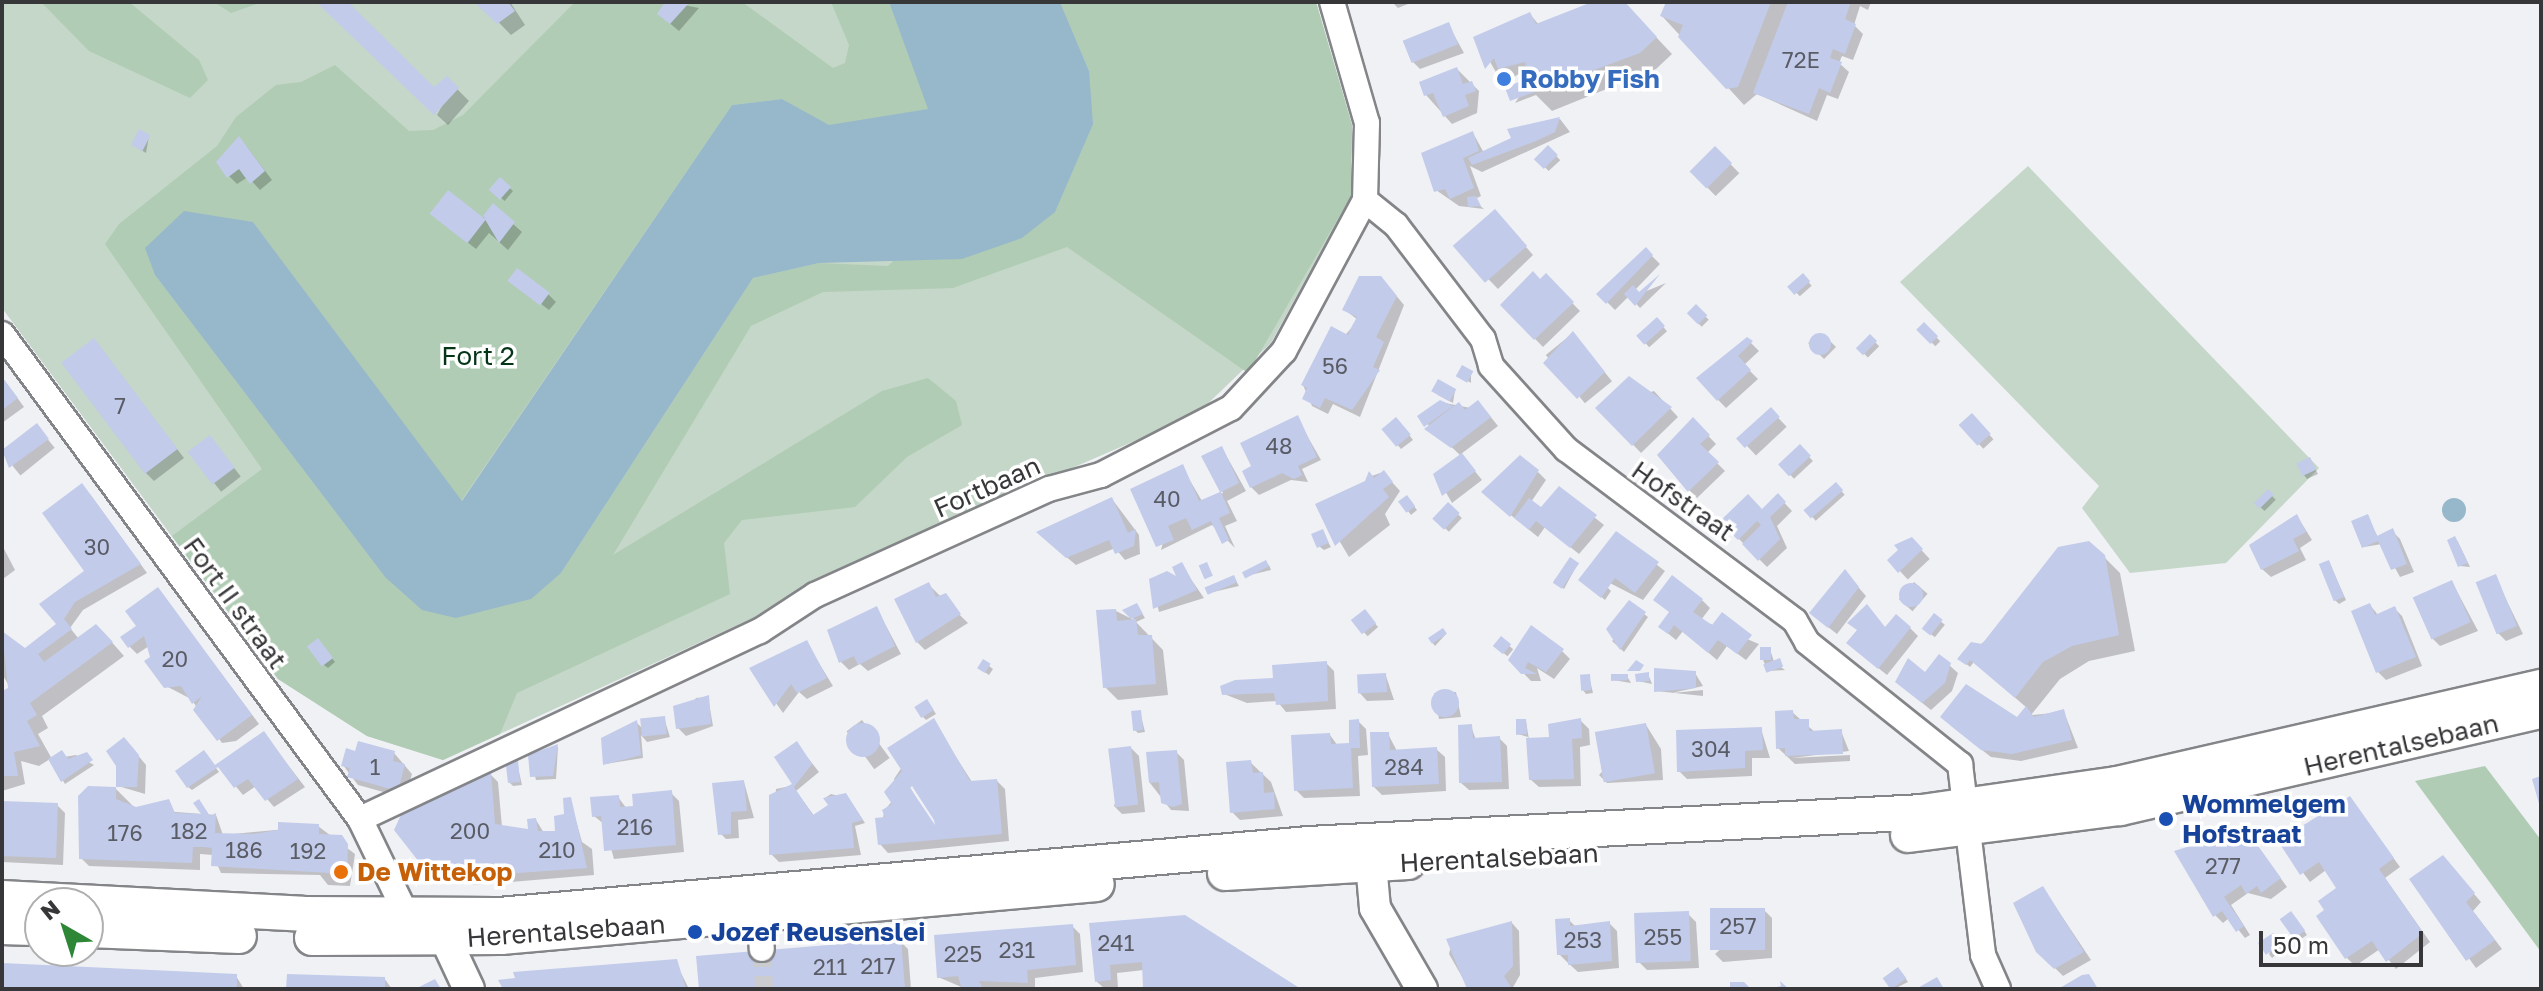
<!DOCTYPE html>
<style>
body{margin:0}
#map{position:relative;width:2543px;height:991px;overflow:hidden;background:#f0f1f5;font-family:"Golos Text",sans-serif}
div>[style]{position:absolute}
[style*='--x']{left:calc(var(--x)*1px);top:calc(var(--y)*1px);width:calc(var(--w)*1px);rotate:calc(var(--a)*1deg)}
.green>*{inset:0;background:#c5d7c8}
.forest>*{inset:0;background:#b0ccb4}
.water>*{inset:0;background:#97b8cb}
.round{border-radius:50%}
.shadow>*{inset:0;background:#0003;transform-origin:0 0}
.building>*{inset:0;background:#c2cbea;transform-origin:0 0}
.pedestrian-tunnel>*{height:18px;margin-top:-9px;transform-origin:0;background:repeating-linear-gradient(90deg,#cbcccf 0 18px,transparent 0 27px)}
.roads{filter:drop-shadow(2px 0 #848588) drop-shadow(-2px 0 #848588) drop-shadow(0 2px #848588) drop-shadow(0 -2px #848588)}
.minor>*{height:24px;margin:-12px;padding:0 12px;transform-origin:12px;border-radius:12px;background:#fff}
.tertiary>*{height:30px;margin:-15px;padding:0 15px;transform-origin:15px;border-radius:15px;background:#fff}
.secondary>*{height:34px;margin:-17px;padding:0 17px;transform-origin:17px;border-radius:17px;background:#fff}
.dots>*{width:22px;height:22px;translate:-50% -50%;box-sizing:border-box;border:4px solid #fff;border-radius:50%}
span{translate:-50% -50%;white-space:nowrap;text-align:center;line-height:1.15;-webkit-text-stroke:7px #fff;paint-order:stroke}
.number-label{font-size:22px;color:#5a5c65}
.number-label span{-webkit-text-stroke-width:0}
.shop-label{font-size:26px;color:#366cbe;font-weight:700}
.left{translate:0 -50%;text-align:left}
.park-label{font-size:26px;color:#043516}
.street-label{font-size:26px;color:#373739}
.transit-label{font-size:26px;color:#164399;font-weight:700}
.food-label{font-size:26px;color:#c56008;font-weight:700}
.frame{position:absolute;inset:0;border:4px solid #373739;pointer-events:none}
.north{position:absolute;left:24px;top:887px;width:80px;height:80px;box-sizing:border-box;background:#fff;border:2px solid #afafb0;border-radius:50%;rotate:321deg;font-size:22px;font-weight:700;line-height:32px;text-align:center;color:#373739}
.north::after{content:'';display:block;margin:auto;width:28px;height:36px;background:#2d8737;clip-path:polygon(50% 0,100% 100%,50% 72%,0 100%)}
.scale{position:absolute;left:2259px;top:931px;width:164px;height:36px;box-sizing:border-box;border:4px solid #373739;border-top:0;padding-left:10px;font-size:24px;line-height:28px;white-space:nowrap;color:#373739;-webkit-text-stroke:6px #fff;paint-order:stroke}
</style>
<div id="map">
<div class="green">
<div style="clip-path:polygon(2px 2px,1316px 2px,1352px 125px,1351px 196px,1271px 343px,1197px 414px,808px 582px,753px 618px,443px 760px,367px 736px,278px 679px,2px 308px)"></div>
<div style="clip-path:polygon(2028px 166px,2319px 468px,2226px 563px,2130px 573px,2082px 508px,2099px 486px,1900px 282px)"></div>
</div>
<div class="forest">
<div style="clip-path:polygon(41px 2px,129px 2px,199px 60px,208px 80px,190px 98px,89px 51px)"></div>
<div style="clip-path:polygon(214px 2px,262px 2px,231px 13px)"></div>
<div style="clip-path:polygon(575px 2px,742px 2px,833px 68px,845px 63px,849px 45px,831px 2px,889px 2px,929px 109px,829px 126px,782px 99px,732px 105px,461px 501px,253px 222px,155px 275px,385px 577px,561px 573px,753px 278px,819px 263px,888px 266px,1089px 71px,1060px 2px,1316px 2px,1352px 125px,1351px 196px,1248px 373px,1067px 247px,953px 288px,823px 292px,751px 326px,613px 555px,882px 391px,928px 378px,956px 401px,962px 425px,907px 457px,855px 507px,742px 520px,724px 543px,730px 594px,517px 693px,500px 734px,443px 760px,367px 736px,278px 679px,172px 536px,262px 469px,105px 244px,119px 224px,217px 146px,236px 117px,276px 85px,301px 82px,335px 65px,409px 131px,433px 130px,463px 115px)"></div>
<div style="clip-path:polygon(2485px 766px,2541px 840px,2541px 952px,2415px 781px)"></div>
</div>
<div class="water">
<div style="clip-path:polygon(889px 2px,1060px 2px,1089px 71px,1093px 124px,1055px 212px,1022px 238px,962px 259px,819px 263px,753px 278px,561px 573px,531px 599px,456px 618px,422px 610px,385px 577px,155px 275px,145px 248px,184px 211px,253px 222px,462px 501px,732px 105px,782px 99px,829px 125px,928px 109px)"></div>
<div class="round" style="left:2442px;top:498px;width:24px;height:24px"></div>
</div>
<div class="shadow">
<div style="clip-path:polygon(318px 2px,345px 2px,434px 90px,447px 79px,469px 101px,448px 125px,437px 115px,447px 97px,434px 112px)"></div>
<div style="clip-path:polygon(479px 2px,510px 2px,525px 25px,511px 35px)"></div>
<div style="clip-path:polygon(669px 2px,699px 8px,679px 31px,667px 21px)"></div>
<div style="clip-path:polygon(1392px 2px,1413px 2px,1398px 8px)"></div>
<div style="clip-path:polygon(1598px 2px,1623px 2px,1672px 54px,1656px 69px,1552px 111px,1536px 95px,1515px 103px,1530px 81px,1525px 70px,1503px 84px,1476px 38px,1530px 14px,1539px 25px)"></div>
<div style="clip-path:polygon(1668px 2px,1871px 2px,1868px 10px,1860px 6px,1854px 25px,1863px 34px,1853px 60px,1842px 56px,1839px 63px,1849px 72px,1838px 99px,1827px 95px,1817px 121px,1757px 94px,1744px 105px,1662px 16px)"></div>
<div style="clip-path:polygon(1448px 24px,1464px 53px,1420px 69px,1412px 61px)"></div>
<div style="clip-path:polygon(1457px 69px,1479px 91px,1477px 113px,1452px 124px,1426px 95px)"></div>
<div style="clip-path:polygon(1560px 119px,1570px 132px,1482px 172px,1470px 166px,1481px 196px,1473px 200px,1484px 209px,1459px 206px,1436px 190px,1473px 133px,1484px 153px,1515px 139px,1510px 130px)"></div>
<div style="clip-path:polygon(149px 136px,146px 153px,133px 145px)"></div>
<div style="clip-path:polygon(247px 147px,272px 180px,260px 190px,248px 177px,237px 184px,229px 176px)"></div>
<div style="left:1548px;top:147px;width:18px;height:16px;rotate:47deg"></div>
<div style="left:1715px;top:148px;width:35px;height:33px;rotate:46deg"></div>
<div style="left:500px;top:180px;width:17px;height:13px;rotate:40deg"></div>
<div style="clip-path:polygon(493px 206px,522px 232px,508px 250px,489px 233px,476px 249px,444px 224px,482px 219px)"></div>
<div style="clip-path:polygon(1502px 220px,1533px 255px,1498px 289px,1457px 247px)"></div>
<div style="clip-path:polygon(1646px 250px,1660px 264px,1635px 290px,1639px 294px,1666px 283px,1640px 308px,1629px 296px,1615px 310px,1599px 294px)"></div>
<div style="clip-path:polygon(1546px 276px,1580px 311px,1543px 347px,1502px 305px)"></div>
<div style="left:1803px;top:276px;width:13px;height:16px;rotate:48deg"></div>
<div style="clip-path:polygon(511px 281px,548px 294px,556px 302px,549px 310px)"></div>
<div style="clip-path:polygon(1389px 287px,1404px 305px,1360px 417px,1333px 404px,1328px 414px,1312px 406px,1303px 385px,1358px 320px,1345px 310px)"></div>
<div style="left:1696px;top:307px;width:18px;height:10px;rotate:45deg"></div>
<div style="left:1657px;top:320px;width:15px;height:24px;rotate:48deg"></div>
<div style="left:1924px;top:325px;width:23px;height:7px;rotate:45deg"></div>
<div style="left:1573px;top:333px;width:62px;height:35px;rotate:51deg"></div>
<div style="clip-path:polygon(1824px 335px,1836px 347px,1824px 359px,1808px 343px)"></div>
<div style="left:1870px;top:337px;width:13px;height:16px;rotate:45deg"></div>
<div style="clip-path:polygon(1747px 339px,1759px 351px,1744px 365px,1758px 379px,1726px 408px,1698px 379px)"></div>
<div style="clip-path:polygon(94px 341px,184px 458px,154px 481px,146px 473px)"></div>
<div style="clip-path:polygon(1471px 372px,1471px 383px,1458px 375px)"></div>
<div style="clip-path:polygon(2px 377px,24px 407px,2px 423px)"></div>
<div style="clip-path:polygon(1455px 390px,1453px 403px,1438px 395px)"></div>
<div style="clip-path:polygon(1654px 391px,1678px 417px,1641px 453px,1598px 408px)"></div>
<div style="clip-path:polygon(1440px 402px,1486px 411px,1498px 426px,1461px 454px,1482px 480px,1452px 503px,1436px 475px,1461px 456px,1420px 417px)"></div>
<div style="left:1771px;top:410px;width:23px;height:42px;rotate:47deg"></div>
<div style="left:1971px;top:415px;width:33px;height:14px;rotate:47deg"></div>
<div style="clip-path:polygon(1297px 418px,1321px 460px,1302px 469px,1308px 482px,1291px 480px,1259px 495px,1251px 487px,1254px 467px)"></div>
<div style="clip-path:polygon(1693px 420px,1716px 444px,1707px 453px,1725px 471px,1697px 498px,1689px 490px)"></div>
<div style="clip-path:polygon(1400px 423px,1413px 440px,1401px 449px,1384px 429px)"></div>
<div style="left:37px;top:426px;width:28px;height:44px;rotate:51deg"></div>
<div style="left:210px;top:437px;width:50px;height:25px;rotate:52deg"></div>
<div style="left:1800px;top:447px;width:19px;height:26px;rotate:47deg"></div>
<div style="clip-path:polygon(1222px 448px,1246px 491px,1227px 501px,1237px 521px,1225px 526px,1235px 548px,1212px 525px,1161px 550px,1182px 467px,1202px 501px,1223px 493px,1204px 457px)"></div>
<div style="clip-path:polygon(2310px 459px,2318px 474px,2307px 479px,2304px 475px)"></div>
<div style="clip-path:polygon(1383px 472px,1400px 491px,1385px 514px,1390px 525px,1349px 557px,1318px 505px,1372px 491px,1366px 478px)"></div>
<div style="clip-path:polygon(1538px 472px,1546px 480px,1531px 502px,1541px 510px,1559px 489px,1604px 525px,1579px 554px,1545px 527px,1538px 537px,1492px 500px)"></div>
<div style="left:1836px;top:485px;width:13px;height:39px;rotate:48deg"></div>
<div style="left:2268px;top:492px;width:11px;height:16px;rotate:45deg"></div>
<div style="clip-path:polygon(90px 494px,147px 573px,83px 610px,70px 628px,79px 639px,109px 639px,124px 656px,42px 716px,48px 728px,38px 734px,52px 759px,76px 755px,94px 765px,65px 784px,50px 759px,39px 766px,21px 761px,25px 784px,2px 791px,2px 694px,11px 689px,2px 674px,2px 633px,25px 650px,59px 625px,86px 572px)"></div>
<div style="clip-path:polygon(1778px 496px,1792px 511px,1777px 526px,1787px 548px,1767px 567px,1722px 522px,1762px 512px)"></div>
<div style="clip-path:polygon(1112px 499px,1139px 535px,1140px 554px,1125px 560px,1115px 548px,1076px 565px,1046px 540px)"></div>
<div style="clip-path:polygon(1410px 501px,1417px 510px,1411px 515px,1401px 502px)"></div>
<div style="left:1448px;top:505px;width:19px;height:19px;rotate:43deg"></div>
<div style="clip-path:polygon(2297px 516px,2312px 540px,2300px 548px,2306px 560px,2271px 577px,2262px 569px)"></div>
<div style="clip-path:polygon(2367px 517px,2378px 537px,2392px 531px,2400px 539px,2414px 572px,2400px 577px,2382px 544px,2364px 547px)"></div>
<div style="clip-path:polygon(1322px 532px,1331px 547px,1324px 550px,1320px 547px)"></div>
<div style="clip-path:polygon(1616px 534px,1665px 571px,1643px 600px,1596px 576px,1611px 591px,1605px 600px,1581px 580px)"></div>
<div style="clip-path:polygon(2455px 538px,2458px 542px,2470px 567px,2460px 566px)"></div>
<div style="left:1912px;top:540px;width:26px;height:30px;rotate:47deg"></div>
<div style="clip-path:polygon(2px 545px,15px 570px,3px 579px,2px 578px)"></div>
<div style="clip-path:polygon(2103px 556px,2120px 573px,2135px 651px,2089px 661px,2060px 679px,2031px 715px,2064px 712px,2078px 748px,2021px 761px,1991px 757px,1950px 725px,2018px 720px,2027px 708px,1974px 662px,1970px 667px,1960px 659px)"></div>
<div style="clip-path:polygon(2329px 562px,2346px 600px,2339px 604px,2335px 600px)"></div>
<div style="clip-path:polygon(1181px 565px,1204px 598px,1159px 612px,1151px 580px,1180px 580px)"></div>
<div style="clip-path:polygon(1269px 565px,1271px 570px,1246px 576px)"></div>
<div style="clip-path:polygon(1577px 565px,1564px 589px,1554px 580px)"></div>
<div style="clip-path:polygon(1234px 577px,1239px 586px,1209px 593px)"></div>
<div style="clip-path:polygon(2495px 577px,2523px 634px,2506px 641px,2498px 633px)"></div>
<div style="clip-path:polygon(1852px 580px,1866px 596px,1837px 634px,1819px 620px)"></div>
<div style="left:1914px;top:582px;width:18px;height:23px;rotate:41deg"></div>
<div style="clip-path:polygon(2452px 582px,2478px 631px,2440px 646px,2432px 638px)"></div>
<div style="clip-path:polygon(929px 585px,968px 623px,925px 650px,917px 642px)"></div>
<div style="clip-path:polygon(158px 589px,259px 724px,236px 741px,222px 743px,191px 699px,166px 686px,149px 646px,137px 654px,129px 646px)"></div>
<div style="clip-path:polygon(1702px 600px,1710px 608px,1701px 620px,1759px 644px,1746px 660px,1727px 646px,1717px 660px,1683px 631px,1676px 640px,1660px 627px)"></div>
<div style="clip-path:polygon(1137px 605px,1145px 618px,1136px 622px,1163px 650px,1168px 695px,1118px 700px,1105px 687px,1116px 611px,1136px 621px,1125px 611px)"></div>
<div style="clip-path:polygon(2370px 605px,2378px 615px,2394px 608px,2402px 616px,2422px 666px,2386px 680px,2378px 672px,2353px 613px)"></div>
<div style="clip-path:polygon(877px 609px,901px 654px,868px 671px,860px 664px,849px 670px,841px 662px)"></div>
<div style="left:1365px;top:612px;width:20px;height:14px;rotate:49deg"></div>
<div style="clip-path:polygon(1644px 614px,1648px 617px,1624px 652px,1612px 641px)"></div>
<div style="left:1934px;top:616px;width:14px;height:16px;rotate:39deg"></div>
<div style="clip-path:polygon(1910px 628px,1918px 636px,1887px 675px,1857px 651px,1886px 629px)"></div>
<div style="clip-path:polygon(1446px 634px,1435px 646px,1429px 638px)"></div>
<div style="left:1501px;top:639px;width:16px;height:9px;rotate:40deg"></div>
<div style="clip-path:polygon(806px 642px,833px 686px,807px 699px,799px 692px,783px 713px,752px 669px)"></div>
<div style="clip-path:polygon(321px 644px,335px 662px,328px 668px,324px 665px)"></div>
<div style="clip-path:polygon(1770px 649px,1774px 662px,1785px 670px,1768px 671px,1763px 660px)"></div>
<div style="clip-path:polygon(1562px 651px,1570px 659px,1554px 679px,1537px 668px,1541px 681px,1531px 681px,1511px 660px)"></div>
<div style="clip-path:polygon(984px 662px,993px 669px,989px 675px,983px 671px)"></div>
<div style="clip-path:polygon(1326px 663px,1334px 671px,1336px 709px,1286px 712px,1277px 701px,1247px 703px,1224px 694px)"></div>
<div style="clip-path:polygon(1949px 665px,1958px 673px,1952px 691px,1931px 710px,1906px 690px)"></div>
<div style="clip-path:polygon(1695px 673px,1703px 686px,1672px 693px,1703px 690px,1703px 696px,1656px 691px)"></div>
<div style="clip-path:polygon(1648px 674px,1652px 684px,1638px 681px)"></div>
<div style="clip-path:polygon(1386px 676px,1394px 700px,1367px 701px,1359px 692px)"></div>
<div style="clip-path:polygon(1589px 676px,1593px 693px,1586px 694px,1583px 690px)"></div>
<div style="clip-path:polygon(1627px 676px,1631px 683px,1613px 680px)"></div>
<div style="clip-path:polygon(1456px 692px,1461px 717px,1439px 719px,1434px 693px)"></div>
<div style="clip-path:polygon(708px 697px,713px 726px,686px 736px,678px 728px,696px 698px)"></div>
<div style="clip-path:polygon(930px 705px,936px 714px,926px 720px,923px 717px)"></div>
<div style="clip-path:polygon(1140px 712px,1145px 732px,1138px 733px,1135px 730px)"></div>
<div style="clip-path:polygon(1792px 712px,1816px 733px,1841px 731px,1849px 751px,1792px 758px,1850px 755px,1850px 761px,1795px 764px,1778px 748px)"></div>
<div style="clip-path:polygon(664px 718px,670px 737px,647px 742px,641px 735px,643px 758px,605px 764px,637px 723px,643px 729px)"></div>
<div style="left:862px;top:720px;width:47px;height:19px;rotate:54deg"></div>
<div style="clip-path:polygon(evenodd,933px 721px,972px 782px,997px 781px,1005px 789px,1009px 841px,888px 853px,880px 844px,884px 811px,901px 790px,894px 779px,933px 721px,908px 777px,936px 819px,938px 834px,905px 779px,908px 777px)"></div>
<div style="clip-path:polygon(1358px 721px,1366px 729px,1368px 755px,1358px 756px,1360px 796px,1304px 798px,1296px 790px,1330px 735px,1338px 746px,1351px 745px)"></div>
<div style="clip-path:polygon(1526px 721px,1529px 740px,1551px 739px,1581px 721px,1589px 729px,1590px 745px,1580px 747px,1581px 786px,1539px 787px,1530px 779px,1528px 737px,1518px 734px)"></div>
<div style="clip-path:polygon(1646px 725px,1661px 749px,1663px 780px,1607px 783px,1599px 775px)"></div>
<div style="clip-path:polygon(1471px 726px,1476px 740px,1499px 738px,1507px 746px,1509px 789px,1469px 790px,1460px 782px)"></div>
<div style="clip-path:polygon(1761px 729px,1770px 758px,1752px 758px,1752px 776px,1687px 779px,1679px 771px)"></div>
<div style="clip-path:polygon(264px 734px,305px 787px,274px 807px,256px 786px,243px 795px,218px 765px)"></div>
<div style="clip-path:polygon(1388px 734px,1397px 751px,1436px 749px,1445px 757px,1446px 791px,1382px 795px,1374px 787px)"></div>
<div style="clip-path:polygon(797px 744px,819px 772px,796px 791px,815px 817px,831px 806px,825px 798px,831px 794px,849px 799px,865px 823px,855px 826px,861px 855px,779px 862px,771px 854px,776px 789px,795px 785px)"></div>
<div style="clip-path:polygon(558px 747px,556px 779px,536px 780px,530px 756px)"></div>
<div style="clip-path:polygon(132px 748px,146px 765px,145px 794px,118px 786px)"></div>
<div style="clip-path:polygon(1131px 748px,1139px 756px,1145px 812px,1122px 814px,1114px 806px)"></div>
<div style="clip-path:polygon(1176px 752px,1184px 760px,1189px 811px,1171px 810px,1150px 783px)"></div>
<div style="clip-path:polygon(394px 753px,412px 774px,405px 798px,358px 785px,343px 765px)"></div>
<div style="clip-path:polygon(210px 760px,219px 772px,192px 790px,188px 787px)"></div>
<div style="clip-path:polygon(1250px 762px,1271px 782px,1283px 816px,1240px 820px,1232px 812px)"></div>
<div style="clip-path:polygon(517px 763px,522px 785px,513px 786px,510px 783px)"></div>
<div style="clip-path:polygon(490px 774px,498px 782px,502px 827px,530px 831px,536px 820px,544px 833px,557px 833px,570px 799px,582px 842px,592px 849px,594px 875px,474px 885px,429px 870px,420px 861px)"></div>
<div style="clip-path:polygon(744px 782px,754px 818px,738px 820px,739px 838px,726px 839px,718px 831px)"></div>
<div style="clip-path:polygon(116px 789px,136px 809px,216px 815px,223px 835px,318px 826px,355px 854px,350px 886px,328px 885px,320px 875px,221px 873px,213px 855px,200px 854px,200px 870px,89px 866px,81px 858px)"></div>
<div style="clip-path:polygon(671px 793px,679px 801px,684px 852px,614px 859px,604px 824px,594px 816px,618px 797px,627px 809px)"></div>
<div style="clip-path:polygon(2350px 798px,2400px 867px,2385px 878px,2430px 942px,2396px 969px,2380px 949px,2355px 966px,2347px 958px,2319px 916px,2342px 897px,2326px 870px,2310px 882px,2280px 842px)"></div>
<div style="clip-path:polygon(2px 803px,57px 805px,65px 813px,63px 865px,2px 862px)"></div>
<div style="clip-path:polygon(2253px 840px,2287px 887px,2271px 899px,2248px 893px,2231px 905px,2250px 935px,2245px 938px,2229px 918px,2223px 923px,2215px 915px,2177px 853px)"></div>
<div style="clip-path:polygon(2450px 866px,2481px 902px,2473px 911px,2502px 949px,2476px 968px,2412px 880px)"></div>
<div style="clip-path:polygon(2043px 888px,2091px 960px,2063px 976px,2038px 951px)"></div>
<div style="clip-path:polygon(1764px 910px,1772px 918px,1772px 958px,1723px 962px,1715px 954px)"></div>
<div style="clip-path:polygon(1688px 914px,1696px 922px,1699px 968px,1647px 970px,1639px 962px)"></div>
<div style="clip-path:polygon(2295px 917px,2307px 935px,2298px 941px,2295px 937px)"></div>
<div style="clip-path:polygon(1569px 920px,1576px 927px,1609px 923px,1617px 931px,1619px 968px,1578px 972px,1567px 962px,1559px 954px)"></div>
<div style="clip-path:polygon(1512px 923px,1519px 931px,1520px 975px,1512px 989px,1469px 989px,1449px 954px,1453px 938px)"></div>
<div style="clip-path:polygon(1092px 925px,1297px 989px,1145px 989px,1144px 970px,1117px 973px,1118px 988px,1105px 989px,1096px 981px)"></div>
<div style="clip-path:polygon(1072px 926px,1080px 934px,1083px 972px,1035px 978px,1035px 989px,966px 989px,938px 977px)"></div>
<div style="clip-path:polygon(2276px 939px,2283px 949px,2272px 958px,2269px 954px)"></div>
<div style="clip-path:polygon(900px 941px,908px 949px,911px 989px,701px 989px)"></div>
<div style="clip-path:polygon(675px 961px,689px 989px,505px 989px)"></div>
<div style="clip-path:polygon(2px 965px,236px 976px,244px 989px,2px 989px)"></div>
<div style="clip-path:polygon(1902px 973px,1908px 982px,1894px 989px,1886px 978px)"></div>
<div style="clip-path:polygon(384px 978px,392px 989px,288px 989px)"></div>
</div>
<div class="building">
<div style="clip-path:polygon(316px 2px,348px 2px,434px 87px,447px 76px,459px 88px,434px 115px)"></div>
<div style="clip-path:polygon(474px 2px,508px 2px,515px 11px,497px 24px)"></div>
<div style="clip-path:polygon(665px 2px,690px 2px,670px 24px,657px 14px)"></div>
<div style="clip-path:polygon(1592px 2px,1625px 2px,1657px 37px,1640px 53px,1510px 101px,1505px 88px,1528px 78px,1525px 62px,1498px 69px,1494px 58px,1485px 69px,1473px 37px,1530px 12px,1536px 24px)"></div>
<div style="clip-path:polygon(1666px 2px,1771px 2px,1738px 87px,1726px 89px,1678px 37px,1683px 25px,1660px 16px)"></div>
<div style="clip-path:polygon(1788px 2px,1851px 2px,1845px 19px,1856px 24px,1845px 54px,1833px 49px,1830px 58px,1842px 62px,1830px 93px,1819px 88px,1809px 114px,1753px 93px)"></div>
<div style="left:1449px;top:22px;width:24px;height:50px;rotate:68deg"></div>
<div style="clip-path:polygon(1457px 67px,1463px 84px,1472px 81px,1476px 91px,1465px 95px,1469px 106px,1443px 117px,1433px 93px,1424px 96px,1419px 82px)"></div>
<div style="clip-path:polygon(1560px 117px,1555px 132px,1536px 141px,1472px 165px,1468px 158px,1511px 138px,1507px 129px)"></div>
<div style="left:139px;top:129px;width:13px;height:18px;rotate:27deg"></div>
<div style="clip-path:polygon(1473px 131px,1479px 151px,1463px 158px,1474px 188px,1450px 199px,1445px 189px,1434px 192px,1421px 153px)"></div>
<div style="clip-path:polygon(239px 136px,265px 171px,250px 184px,239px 169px,227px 178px,216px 162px)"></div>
<div style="left:1548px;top:145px;width:14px;height:20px;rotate:45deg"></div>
<div style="left:1715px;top:146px;width:24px;height:36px;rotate:45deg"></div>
<div style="left:500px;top:177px;width:15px;height:17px;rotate:42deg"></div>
<div style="left:448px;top:190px;width:48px;height:30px;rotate:38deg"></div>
<div style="clip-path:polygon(1476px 196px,1481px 206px,1468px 207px,1467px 197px)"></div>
<div style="clip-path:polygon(493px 203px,515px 222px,499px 243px,483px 216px)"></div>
<div style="left:1495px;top:209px;width:49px;height:56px;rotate:49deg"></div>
<div style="clip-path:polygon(1646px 247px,1653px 255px,1606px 304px,1596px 294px)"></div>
<div style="left:517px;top:268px;width:41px;height:16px;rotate:37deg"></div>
<div style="clip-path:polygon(1533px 271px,1540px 279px,1546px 273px,1574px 302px,1534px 340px,1500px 305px)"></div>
<div style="left:1803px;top:273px;width:11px;height:21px;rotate:49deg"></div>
<div style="clip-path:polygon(1660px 274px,1635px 306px,1624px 294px,1633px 285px,1639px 292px)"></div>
<div style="clip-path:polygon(1359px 276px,1381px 276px,1397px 296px,1376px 337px,1384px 342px,1373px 367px,1380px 370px,1352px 410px,1325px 398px,1320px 408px,1302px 399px,1307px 388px,1301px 385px,1331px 326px,1348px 335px,1352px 326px,1357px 317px,1342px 310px)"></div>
<div style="left:1696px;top:304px;width:16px;height:13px;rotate:45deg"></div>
<div style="left:1657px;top:317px;width:12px;height:28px;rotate:48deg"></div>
<div style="left:1924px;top:322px;width:20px;height:11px;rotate:45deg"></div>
<div style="clip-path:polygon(1573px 331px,1605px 372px,1577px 399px,1543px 363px)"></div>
<div class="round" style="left:1809px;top:333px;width:22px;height:22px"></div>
<div style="left:1870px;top:334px;width:10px;height:20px;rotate:45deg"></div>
<div style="clip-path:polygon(1747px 337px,1753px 341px,1738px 356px,1751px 370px,1717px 401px,1696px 378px)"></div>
<div style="left:94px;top:338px;width:139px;height:41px;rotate:53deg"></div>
<div style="left:1462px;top:365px;width:13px;height:13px;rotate:29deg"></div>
<div style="clip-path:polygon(1629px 376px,1672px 407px,1632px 446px,1595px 408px)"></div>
<div style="clip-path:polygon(2px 377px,18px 398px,2px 410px)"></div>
<div style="left:1438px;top:379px;width:21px;height:14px;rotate:29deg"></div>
<div style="clip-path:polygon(1440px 400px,1453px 406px,1424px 427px,1417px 416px)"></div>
<div style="clip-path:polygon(1478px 400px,1491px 417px,1451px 448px,1424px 429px,1459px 402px,1465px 410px)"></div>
<div style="left:1771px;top:407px;width:13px;height:47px;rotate:48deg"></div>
<div style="left:1972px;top:413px;width:28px;height:18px;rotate:48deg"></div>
<div style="clip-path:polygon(1298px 415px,1317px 457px,1298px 466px,1302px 475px,1294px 479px,1282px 473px,1250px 488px,1242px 471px,1251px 466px,1240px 443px)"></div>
<div style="left:1396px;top:417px;width:23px;height:19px;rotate:50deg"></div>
<div style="clip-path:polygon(1693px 417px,1710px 435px,1700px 444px,1719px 462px,1688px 492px,1657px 455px)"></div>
<div style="clip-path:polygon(37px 423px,49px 439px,9px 468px,2px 450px)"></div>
<div style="left:210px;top:435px;width:41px;height:28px;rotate:53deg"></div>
<div style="left:1800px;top:444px;width:16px;height:30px;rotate:47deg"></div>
<div style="clip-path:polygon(1222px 446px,1239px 483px,1221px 492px,1230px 513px,1219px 518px,1229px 540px,1222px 544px,1211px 521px,1192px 530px,1186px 518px,1168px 526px,1174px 540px,1156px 547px,1130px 489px,1183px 464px,1199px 501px,1220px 492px,1201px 456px)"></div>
<div style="clip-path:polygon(1462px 453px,1476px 471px,1442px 496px,1433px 474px)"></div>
<div style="clip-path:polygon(1520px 455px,1539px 470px,1510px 517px,1481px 492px)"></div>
<div style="left:2310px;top:457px;width:14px;height:15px;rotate:65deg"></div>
<div style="clip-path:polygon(1384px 470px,1393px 482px,1383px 489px,1389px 497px,1335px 546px,1315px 504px,1365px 481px,1369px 471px,1374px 478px)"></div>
<div style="left:1836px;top:482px;width:11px;height:43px;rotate:49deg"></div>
<div style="clip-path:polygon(82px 483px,141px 564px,75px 602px,64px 619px,72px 629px,38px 654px,44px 662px,96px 624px,113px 642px,30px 703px,37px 715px,27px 721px,40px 746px,14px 752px,18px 776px,2px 776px,2px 691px,8px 688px,2px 631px,25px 648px,56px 624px,39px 604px,84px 571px,42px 513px)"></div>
<div style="clip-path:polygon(1559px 486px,1597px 515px,1570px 548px,1536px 521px,1529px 530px,1514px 518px,1529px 498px,1541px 507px)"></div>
<div style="left:2268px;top:489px;width:8px;height:20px;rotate:45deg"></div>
<div style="clip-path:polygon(1778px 493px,1786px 502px,1770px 517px,1780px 539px,1758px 561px,1742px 544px,1761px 525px,1757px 521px,1738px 540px,1719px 522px,1748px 494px,1762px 509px)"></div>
<div style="left:1407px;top:495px;width:14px;height:11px;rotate:54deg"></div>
<div style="clip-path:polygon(1112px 497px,1128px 533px,1136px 529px,1134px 546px,1115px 554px,1109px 540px,1066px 558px,1036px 532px)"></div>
<div style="left:1448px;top:502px;width:16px;height:23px;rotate:43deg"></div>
<div style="clip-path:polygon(2297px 514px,2306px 532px,2293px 539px,2299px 551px,2261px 570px,2249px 545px)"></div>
<div style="clip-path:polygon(2368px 514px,2377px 536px,2393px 528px,2407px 564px,2391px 570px,2378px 541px,2362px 548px,2351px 521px)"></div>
<div style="left:1323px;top:529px;width:15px;height:13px;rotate:67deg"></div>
<div style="clip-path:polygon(1616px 531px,1659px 562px,1635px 593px,1615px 578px,1601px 598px,1578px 580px)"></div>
<div style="clip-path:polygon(2455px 536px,2468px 563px,2458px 567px,2447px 540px)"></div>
<div style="clip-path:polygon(1912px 537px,1923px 549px,1898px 573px,1887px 560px,1898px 550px,1894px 545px)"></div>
<div style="clip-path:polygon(2089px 541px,2105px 555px,2119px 635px,2072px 646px,2043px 662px,2015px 698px,1970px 660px,1966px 665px,1957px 659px,1971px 642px,1982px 644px,2058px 547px)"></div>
<div style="left:1570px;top:557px;width:11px;height:31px;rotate:34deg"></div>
<div style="left:1266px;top:560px;width:7px;height:27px;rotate:63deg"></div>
<div style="left:2329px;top:560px;width:40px;height:11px;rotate:68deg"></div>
<div style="clip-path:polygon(1182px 562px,1197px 590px,1153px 609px,1149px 579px,1167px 571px,1176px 576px,1172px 567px)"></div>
<div style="left:1207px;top:562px;width:15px;height:9px;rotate:67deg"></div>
<div style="clip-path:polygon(1845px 569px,1859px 587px,1828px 628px,1809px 613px)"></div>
<div style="left:2496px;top:574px;width:56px;height:22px;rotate:68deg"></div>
<div style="left:1234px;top:575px;width:8px;height:32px;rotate:67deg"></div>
<div style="clip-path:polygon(1672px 575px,1703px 599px,1693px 612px,1712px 625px,1722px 612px,1752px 635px,1737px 654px,1718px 640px,1708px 653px,1674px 625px,1668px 634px,1658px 627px,1669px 612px,1653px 600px)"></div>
<div style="left:2452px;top:580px;width:46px;height:43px;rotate:66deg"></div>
<div style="clip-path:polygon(929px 582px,936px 597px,946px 593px,961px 614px,916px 643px,894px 599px)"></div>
<div class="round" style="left:1899px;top:583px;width:24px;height:24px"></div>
<div style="clip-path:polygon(158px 587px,252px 715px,217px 741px,193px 710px,202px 696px,192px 704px,181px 686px,164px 688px,144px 661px,150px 657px,144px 636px,128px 648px,120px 637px,136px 626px,125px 611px)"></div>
<div style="clip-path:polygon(1629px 600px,1646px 612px,1620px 650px,1606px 629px)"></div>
<div style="clip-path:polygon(1137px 603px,1143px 614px,1131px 619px,1122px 610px)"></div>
<div style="clip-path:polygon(2370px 603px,2375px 615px,2395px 606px,2416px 657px,2376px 673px,2351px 611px)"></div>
<div style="clip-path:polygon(1867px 604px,1885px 627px,1896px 614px,1911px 627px,1878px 669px,1846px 643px,1857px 630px,1847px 623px)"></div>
<div style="clip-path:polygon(877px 606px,895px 646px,858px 665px,854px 656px,839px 663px,827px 630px)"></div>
<div style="clip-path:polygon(1116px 609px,1117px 621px,1136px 619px,1138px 635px,1152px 635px,1156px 684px,1103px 688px,1096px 610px)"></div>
<div style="left:1365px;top:609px;width:18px;height:18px;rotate:52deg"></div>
<div style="left:1934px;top:613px;width:11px;height:20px;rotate:38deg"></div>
<div style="clip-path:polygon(1531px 625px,1564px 649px,1546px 672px,1528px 662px,1525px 668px,1537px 674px,1521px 674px,1508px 660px)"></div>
<div style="left:1443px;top:628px;width:7px;height:18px;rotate:56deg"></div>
<div style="left:1501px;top:636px;width:13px;height:13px;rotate:39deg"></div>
<div style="left:318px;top:638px;width:25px;height:14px;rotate:53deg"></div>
<div style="clip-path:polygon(807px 640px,827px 678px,797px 693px,791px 684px,774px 707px,749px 668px)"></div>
<div style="left:1760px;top:647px;width:11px;height:13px"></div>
<div style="clip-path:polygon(1939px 654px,1951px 663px,1945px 683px,1922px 703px,1895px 682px,1908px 658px,1925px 672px)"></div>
<div style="left:1780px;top:658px;width:9px;height:18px;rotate:69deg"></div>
<div style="left:983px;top:659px;width:9px;height:11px;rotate:32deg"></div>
<div style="clip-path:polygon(1636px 660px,1644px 665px,1640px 671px,1627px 671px)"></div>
<div style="clip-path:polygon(1327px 661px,1328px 701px,1276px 705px,1274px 693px,1222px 695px,1220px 686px,1235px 680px,1273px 678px,1272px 665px)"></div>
<div style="clip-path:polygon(1654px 668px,1696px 671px,1696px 688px,1654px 692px)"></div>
<div style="clip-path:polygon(1649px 672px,1649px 681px,1636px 682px,1635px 674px)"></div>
<div style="left:1386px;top:673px;width:19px;height:29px;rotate:87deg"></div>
<div style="left:1590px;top:674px;width:16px;height:10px;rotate:86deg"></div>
<div style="clip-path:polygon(1611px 674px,1628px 674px,1628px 680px,1611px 681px)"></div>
<div style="clip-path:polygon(1966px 684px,2017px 717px,2026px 706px,2034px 717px,2064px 709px,2072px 740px,2012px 754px,1981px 750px,1940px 717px)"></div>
<div class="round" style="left:1431px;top:689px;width:28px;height:28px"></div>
<div style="clip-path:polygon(709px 695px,711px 724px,676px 729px,673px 706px)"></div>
<div style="left:927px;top:699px;width:13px;height:15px;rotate:58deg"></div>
<div style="left:1141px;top:710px;width:20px;height:10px;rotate:84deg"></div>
<div style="clip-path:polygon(1793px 710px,1794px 719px,1809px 719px,1809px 731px,1842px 729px,1843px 754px,1785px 756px,1785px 748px,1776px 749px,1775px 711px)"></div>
<div style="left:665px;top:716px;width:18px;height:25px;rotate:84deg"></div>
<div style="clip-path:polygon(evenodd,934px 718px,970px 781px,997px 779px,1002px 834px,878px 845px,875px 818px,885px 817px,882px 810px,892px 804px,884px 792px,902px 771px,887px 748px,934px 718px,912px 786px,934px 820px,935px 825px,910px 788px,912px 786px)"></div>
<div style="clip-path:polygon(1581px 718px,1582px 738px,1572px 739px,1574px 779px,1529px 780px,1526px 738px,1549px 737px,1548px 724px)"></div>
<div style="clip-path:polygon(1359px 719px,1360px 748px,1351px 748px,1353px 788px,1294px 791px,1291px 735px,1330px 733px,1331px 744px,1349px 743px,1349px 720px)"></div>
<div style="clip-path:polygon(1516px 719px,1526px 719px,1527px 734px,1516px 735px)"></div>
<div style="clip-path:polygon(637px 720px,641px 755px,603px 765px,601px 738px)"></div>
<div style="left:1646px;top:723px;width:51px;height:52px;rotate:80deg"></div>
<div class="round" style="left:846px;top:723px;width:34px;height:34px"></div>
<div style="clip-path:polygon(1472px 724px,1473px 738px,1500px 736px,1502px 782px,1459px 783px,1458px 725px)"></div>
<div style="clip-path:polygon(1762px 727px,1763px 750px,1745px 751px,1745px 768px,1677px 772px,1676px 730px)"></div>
<div style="clip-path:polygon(264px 731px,298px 779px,265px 801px,248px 779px,234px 788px,218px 767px,187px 788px,175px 771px,204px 750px,215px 765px)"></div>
<div style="clip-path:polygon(1370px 732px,1389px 732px,1390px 750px,1437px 747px,1439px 784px,1372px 787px)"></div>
<div style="clip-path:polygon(124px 737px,139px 755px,137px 787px,116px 787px,116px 766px,106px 751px)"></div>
<div style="clip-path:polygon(358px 741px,395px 751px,393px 761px,405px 764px,398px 791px,347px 777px,350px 768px,341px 766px,346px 748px,355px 751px)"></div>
<div style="clip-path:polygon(797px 741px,812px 764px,794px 787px,813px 815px,828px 805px,823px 798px,846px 793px,863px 820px,852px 823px,854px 848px,769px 855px,769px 795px,792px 784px,774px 757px)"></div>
<div style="clip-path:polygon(558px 744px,553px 776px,530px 777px,528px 755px)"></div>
<div style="left:1131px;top:746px;width:59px;height:23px;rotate:83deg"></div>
<div style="clip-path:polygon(62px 750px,68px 759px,87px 752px,93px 760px,61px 782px,48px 759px)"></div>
<div style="clip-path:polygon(1177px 750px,1182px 804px,1173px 807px,1161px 803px,1159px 782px,1149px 783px,1146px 752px)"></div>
<div style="clip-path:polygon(518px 760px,520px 782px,508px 783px,506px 766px)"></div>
<div style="clip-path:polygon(1251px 760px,1253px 773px,1263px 772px,1264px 793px,1274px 792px,1275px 809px,1230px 813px,1226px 762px)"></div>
<div style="clip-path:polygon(491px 772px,495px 824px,528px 829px,527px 819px,536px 818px,538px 831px,555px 831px,554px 816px,564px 814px,563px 798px,571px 797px,587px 868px,465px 877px,419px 862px,394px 830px,405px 806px)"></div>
<div style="clip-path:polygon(2541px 776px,2541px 807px,2540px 807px,2532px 779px)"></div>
<div style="clip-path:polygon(744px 780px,747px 811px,731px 812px,731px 834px,718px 835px,712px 783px)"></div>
<div style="clip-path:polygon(88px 786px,116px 787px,116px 799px,136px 807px,169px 799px,175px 813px,201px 814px,193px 803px,199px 799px,210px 816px,216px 813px,215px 833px,254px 834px,278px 830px,278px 822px,319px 824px,319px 834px,342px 835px,348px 844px,347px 874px,211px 866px,212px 848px,204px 847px,193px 847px,192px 863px,79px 859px,78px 796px)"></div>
<div style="clip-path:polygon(672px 790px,676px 845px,604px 851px,601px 816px,592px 817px,590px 797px,619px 795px,620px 807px,633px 806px,632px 794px)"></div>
<div style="clip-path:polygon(2350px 796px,2394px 858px,2379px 869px,2423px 933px,2386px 962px,2372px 941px,2345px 959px,2316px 916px,2324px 910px,2318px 901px,2336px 888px,2319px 862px,2300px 875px,2278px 841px)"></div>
<div style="left:2px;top:801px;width:56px;height:55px;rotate:2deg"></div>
<div style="clip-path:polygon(2246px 829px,2281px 878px,2261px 893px,2257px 886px,2246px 894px,2241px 885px,2224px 897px,2244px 926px,2236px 932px,2222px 911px,2213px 917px,2174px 851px)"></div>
<div style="clip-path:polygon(2443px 855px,2475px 893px,2466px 902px,2495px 940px,2466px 961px,2409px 879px)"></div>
<div style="clip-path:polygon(2043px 886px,2084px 952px,2054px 969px,2036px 952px,2013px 903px)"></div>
<div style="left:1765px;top:908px;width:42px;height:55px;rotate:90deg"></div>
<div style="left:1689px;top:911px;width:50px;height:55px;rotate:88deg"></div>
<div style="left:2291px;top:911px;width:24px;height:14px;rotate:54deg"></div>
<div style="clip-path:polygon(1185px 915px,1287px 980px,1301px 989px,1143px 989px,1142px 962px,1110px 965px,1111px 980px,1095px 982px,1089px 923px)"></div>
<div style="clip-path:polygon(1570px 918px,1570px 926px,1610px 921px,1612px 961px,1568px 965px,1568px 955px,1557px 955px,1555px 919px)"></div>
<div style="clip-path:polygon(1512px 921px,1513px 966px,1504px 976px,1512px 989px,1467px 989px,1446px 939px)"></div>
<div style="clip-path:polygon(1073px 924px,1076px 965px,1027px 970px,1028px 983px,979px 981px,983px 989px,962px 989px,958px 976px,937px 978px,934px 935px)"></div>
<div style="left:2273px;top:933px;width:14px;height:18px;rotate:56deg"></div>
<div style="clip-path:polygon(901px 939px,905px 989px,699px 989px,696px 956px)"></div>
<div style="clip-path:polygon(677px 959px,686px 989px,503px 989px,498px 980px,515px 978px,513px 972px)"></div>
<div style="clip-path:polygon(2px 963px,237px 974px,237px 989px,2px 989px)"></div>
<div style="left:1898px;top:967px;width:14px;height:19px;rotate:54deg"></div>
<div style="clip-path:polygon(287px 974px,385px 977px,385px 989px,286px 989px)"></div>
<div style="clip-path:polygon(2089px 974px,2098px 989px,2058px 989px,2082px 975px)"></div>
<div style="clip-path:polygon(1937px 977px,1944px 989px,1916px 989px)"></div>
<div style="clip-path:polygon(435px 979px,441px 989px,415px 989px)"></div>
<div style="clip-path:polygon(1780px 981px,1789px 989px,1769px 989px,1781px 986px)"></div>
<div style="clip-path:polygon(1730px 982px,1744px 982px,1751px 989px,1730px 989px)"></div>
</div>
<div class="pedestrian-tunnel">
<div style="--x:762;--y:949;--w:40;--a:87.1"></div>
</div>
<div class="roads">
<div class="minor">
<div style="--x:1365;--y:200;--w:40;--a:39"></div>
<div style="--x:1396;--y:225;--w:143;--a:52.7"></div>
<div style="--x:1483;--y:339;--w:28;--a:73"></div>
<div style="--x:1491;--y:366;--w:112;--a:47.9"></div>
<div style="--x:1566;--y:449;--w:286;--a:36.9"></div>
<div style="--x:1795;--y:621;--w:24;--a:60"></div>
<div style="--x:1807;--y:642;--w:196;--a:38.6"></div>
<div style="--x:1960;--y:764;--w:192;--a:83.1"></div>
<div style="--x:1983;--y:955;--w:37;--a:66"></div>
<div style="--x:2;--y:334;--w:603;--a:53.57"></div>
<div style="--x:360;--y:819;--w:108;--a:64.1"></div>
<div style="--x:360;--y:819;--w:442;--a:-25.2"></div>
<div style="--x:760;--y:631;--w:66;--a:-33.2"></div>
<div style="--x:815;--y:595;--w:257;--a:-24.4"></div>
<div style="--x:1049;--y:489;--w:54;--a:-15.1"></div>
<div style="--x:1101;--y:475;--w:146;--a:-27.3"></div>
<div style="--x:1231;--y:408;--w:78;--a:-47.1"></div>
<div style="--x:1284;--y:351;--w:171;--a:-61.8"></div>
<div style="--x:1365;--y:200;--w:77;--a:-88.5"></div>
<div style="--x:1367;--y:123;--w:126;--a:-106.1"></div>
<div style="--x:760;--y:916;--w:33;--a:87"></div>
</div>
<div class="tertiary">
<div style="--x:1369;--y:841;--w:67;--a:84.9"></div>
<div style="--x:1375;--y:908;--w:94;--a:59.9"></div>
<div style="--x:426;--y:927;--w:24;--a:33"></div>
<div style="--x:446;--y:940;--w:54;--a:64.9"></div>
</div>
<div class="secondary">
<div style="--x:1908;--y:835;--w:214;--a:-7.3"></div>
<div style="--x:2120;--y:808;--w:432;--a:-13"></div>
<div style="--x:1225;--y:873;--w:183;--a:-3.4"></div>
<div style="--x:2;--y:898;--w:301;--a:3"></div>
<div style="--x:303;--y:914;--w:196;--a:0.3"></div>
<div style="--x:499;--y:915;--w:813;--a:-5.01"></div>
<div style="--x:1309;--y:844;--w:615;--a:-2.98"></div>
<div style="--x:1923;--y:812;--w:196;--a:-8.2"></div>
<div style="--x:2117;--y:784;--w:435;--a:-12.9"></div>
<div style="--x:2;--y:927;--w:38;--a:2"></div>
<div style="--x:88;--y:930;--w:151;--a:2.3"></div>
<div style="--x:312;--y:938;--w:189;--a:-0.3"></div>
<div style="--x:501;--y:937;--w:598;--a:-5.08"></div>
</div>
</div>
<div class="dots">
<div style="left:1504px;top:79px;background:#3f7fe0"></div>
<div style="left:2166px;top:819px;background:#1a4fb4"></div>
<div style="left:341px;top:872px;background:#e8710a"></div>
<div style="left:695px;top:932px;background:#1a4fb4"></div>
</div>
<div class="number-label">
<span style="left:1801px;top:60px">72E</span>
<span style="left:1335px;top:366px">56</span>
<span style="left:120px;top:406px">7</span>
<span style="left:1279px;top:446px">48</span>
<span style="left:1167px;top:499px">40</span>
<span style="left:97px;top:547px">30</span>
<span style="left:175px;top:659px">20</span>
<span style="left:1711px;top:749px">304</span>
<span style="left:375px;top:767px">1</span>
<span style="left:1404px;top:767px">284</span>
<span style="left:635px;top:827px">216</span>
<span style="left:189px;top:831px">182</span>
<span style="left:470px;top:831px">200</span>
<span style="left:125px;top:833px">176</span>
<span style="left:244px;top:850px">186</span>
<span style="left:557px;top:850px">210</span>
<span style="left:308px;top:851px">192</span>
<span style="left:2223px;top:866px">277</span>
<span style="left:1738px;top:926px">257</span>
<span style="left:1663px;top:937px">255</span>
<span style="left:1583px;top:940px">253</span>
<span style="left:1116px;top:943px">241</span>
<span style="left:1017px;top:950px">231</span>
<span style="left:963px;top:954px">225</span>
<span style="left:878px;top:966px">217</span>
<span style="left:830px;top:967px">211</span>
</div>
<div class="shop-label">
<span class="left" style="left:1520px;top:79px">Robby Fish</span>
</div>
<div class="park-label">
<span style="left:478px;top:356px">Fort 2</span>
</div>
<div class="street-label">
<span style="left:987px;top:487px;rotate:-24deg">Fortbaan</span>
<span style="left:1683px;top:501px;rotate:35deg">Hofstraat</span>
<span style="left:235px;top:603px;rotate:54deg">Fort II straat</span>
<span style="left:2401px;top:745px;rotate:-13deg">Herentalsebaan</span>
<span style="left:1499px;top:858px;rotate:-3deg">Herentalsebaan</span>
<span style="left:566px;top:931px;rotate:-4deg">Herentalsebaan</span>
</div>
<div class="transit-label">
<span class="left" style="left:2182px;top:819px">Wommelgem<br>Hofstraat</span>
<span class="left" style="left:711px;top:932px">Jozef Reusenslei</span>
</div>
<div class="food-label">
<span class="left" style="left:357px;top:872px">De Wittekop</span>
</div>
<div class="frame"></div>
<div class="north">N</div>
<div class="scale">50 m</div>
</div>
